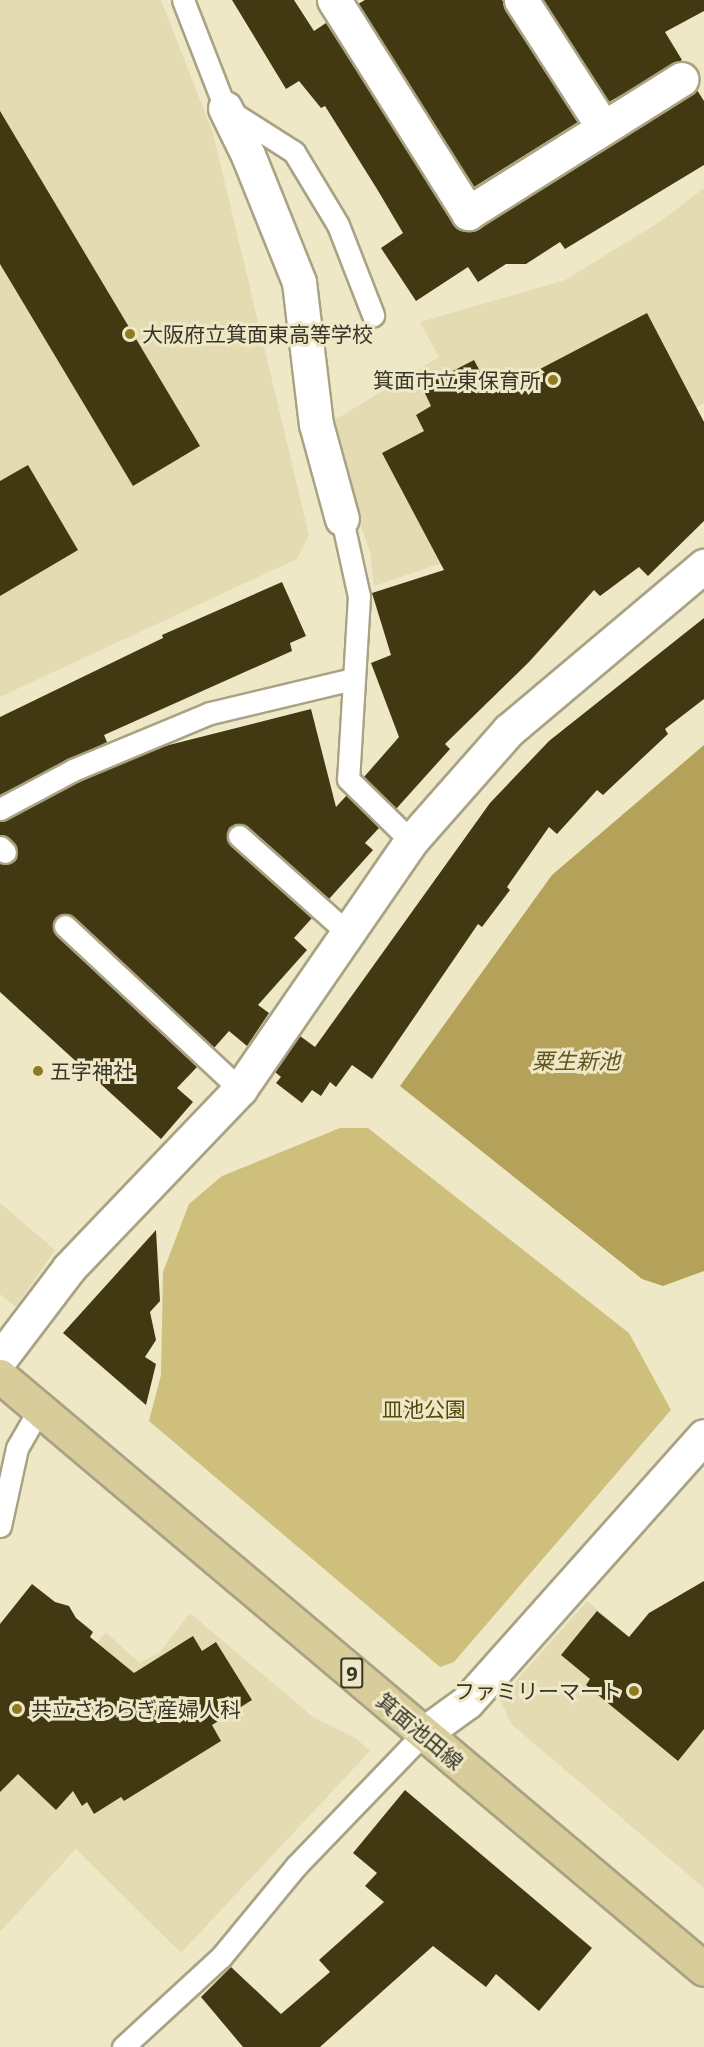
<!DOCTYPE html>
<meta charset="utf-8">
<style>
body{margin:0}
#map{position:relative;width:704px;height:2047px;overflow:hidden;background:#efe8c7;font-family:"Noto Sans","Noto Sans JP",sans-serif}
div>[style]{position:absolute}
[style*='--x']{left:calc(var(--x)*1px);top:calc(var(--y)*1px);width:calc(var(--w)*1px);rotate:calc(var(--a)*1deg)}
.built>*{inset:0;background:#e5dbb3}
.green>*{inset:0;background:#cfbf7c}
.water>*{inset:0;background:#b4a25a}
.building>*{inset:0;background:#423913}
.roads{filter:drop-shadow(2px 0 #a9a283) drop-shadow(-2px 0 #a9a283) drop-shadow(0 2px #a9a283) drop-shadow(0 -2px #a9a283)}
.lane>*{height:21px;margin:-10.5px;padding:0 10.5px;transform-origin:10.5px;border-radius:10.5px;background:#fff}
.street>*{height:33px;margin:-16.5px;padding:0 16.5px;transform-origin:16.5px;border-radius:16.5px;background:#fff}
.primary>*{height:33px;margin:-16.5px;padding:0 16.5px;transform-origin:16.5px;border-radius:16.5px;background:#d7cc9a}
.dots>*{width:16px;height:16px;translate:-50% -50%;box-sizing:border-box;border:3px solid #efe8c7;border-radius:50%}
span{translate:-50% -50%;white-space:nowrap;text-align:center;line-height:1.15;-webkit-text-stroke:6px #efe8c7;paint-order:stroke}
.shield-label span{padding:2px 4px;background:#efe8c7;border:2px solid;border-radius:4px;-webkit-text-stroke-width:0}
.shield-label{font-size:20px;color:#383528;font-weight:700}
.poi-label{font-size:21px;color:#383528}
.left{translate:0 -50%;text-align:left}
.right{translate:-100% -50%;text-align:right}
.park-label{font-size:21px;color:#55480f}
.street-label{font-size:21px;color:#383528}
.water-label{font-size:22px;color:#62561f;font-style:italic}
</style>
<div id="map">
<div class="built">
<div style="clip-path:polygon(0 0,161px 0,213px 133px,309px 535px,297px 559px,0 697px)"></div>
<div style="clip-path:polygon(704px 188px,704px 403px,472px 553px,374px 586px,370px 551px,345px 484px,333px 421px,439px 357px,420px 322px,565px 280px,658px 223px)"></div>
<div style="clip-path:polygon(0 1203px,55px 1250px,16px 1307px,0 1294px)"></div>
<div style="clip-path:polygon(587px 1601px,704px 1700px,704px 1888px,511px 1724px,500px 1699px)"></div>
<div style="clip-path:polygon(190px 1613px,313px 1717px,356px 1738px,370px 1751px,181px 1953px,76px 1849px,0 1932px,0 1757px,32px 1724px,106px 1632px,139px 1663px,159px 1653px)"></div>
</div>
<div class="green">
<div style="clip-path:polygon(340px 1128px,368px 1128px,629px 1333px,671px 1410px,454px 1662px,440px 1667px,149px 1421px,161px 1375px,163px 1272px,189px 1204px,222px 1176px)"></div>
</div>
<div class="water">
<div style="clip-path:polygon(704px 745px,704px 1271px,663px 1286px,642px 1279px,400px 1086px,552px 875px)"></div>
</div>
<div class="building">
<div style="clip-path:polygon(232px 0,294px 0,314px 31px,326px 23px,460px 230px,478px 229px,697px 90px,704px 101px,704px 165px,565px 249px,560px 242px,526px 264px,506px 264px,478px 282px,468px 267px,416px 301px,381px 248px,403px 233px,377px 189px,325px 106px,321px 108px,299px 81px,286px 89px)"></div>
<div style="clip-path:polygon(365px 0,502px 0,578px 122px,474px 187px,358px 4px)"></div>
<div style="clip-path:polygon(543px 0,704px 0,704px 11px,665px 32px,682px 60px,609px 102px)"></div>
<div style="clip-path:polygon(0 111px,200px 446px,133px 486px,0 264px)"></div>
<div style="clip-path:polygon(647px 313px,704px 422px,704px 521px,648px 576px,639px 567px,600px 596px,594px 590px,529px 662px,445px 744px,450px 749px,396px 809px,364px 777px,399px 737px,371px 663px,391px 655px,372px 593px,444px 570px,382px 453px,424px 431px,416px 415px,431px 406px,422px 387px,474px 360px,492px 394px)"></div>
<div style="clip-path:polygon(28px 465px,78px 550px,0 596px,0 481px)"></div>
<div style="clip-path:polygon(282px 582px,306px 636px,290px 643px,292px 651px,104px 735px,107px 742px,0 795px,0 717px,163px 638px,162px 635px)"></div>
<div style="clip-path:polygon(704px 618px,704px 699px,665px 729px,668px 734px,603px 795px,597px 790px,557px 834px,549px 827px,507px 887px,510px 890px,482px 927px,478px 924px,372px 1079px,352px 1065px,336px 1087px,330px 1082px,321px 1096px,312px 1090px,302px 1103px,276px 1083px,281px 1077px,275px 1072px,300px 1036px,315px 1047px,490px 803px,549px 741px)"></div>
<div style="clip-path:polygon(311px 709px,336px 807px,347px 795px,379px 828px,365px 843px,373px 850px,329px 899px,247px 826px,236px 824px,229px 828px,227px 839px,231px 846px,312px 918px,294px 938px,307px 950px,258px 1005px,269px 1013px,247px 1046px,229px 1031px,214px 1048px,74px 917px,62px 914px,53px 923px,56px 935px,197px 1067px,177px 1088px,193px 1102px,161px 1139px,0 992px,0 863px,9px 864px,17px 855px,14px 843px,0 835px,0 822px,78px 782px,161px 747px)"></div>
<div style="clip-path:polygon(156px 1230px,160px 1301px,150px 1312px,156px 1340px,145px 1357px,156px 1364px,146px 1405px,63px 1333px)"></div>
<div style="clip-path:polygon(704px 1581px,704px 1729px,678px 1761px,586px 1685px,590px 1679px,561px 1655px,597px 1611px,629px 1637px,649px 1613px)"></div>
<div style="clip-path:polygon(32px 1584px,55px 1602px,69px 1606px,76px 1618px,93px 1632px,90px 1637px,134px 1673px,193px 1636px,202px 1651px,216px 1642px,252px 1700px,212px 1725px,221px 1741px,124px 1801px,121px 1797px,94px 1814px,87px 1802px,82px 1806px,73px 1791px,56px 1810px,18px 1774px,0 1792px,0 1624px)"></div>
<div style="clip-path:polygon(405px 1790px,592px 1948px,539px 2011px,496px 1974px,486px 1987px,433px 1946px,320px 2047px,243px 2047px,201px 1997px,231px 1967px,281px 2014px,330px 1972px,319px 1960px,384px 1902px,365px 1886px,377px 1873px,353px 1853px)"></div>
</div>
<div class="roads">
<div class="lane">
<div style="--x:183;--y:0;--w:116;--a:68.7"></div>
<div style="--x:225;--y:108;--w:82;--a:32.5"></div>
<div style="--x:294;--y:152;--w:85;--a:58.9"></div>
<div style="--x:338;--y:225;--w:97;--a:68.7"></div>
<div style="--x:342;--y:519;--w:79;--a:77.6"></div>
<div style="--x:359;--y:596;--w:183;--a:93.4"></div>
<div style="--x:348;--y:779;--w:88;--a:44.5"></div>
<div style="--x:0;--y:809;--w:83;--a:-28.1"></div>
<div style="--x:73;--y:770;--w:148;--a:-22.6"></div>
<div style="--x:210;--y:713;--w:147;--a:-13.4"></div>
<div style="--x:239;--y:836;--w:146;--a:41.7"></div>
<div style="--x:0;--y:847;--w:7;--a:45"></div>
<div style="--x:65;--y:926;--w:239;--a:43"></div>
<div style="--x:0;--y:1526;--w:80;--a:-77.7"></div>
<div style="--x:17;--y:1448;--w:46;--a:-60.1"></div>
<div style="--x:123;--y:2047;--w:133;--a:-42.6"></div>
<div style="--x:221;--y:1957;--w:118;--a:-50.5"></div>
<div style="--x:296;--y:1866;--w:183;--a:-46.1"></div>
</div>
<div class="street">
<div style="--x:334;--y:0;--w:252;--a:57.8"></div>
<div style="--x:468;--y:213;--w:252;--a:-32.1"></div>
<div style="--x:521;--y:0;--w:151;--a:57.2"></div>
<div style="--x:225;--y:108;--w:52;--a:63.9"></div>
<div style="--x:248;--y:155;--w:137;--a:68.1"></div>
<div style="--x:299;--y:282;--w:143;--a:83.2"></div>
<div style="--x:316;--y:424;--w:98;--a:74.7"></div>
<div style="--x:0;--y:1359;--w:114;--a:-52.8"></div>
<div style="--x:69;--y:1268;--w:248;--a:-46.3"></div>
<div style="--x:240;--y:1089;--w:301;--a:-55.4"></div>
<div style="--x:411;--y:841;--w:148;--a:-48.6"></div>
<div style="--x:509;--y:730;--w:255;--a:-40.1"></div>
<div style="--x:423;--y:1734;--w:54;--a:-36"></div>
<div style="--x:467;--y:1702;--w:356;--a:-48.3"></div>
</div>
<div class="primary">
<div style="--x:0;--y:1376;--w:920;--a:40.11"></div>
</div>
</div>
<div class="dots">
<div style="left:130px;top:334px;background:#8e7b20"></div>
<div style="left:553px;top:380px;background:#8e7b20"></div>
<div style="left:38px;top:1071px;background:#8e7b20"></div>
<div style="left:634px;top:1691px;background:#8e7b20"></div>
<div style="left:17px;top:1709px;background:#8e7b20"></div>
</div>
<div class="shield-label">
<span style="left:352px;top:1673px">9</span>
</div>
<div class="poi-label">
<span class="left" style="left:142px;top:334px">大阪府立箕面東高等学校</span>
<span class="right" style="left:541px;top:380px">箕面市立東保育所</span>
<span class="left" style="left:50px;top:1071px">五字神社</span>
<span class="right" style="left:622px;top:1691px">ファミリーマート</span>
<span class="left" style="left:31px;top:1709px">共立さわらぎ産婦人科</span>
</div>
<div class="park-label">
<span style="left:424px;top:1409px">皿池公園</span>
</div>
<div class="street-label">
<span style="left:420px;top:1731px;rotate:40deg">箕面池田線</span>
</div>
<div class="water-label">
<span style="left:576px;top:1061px">粟生新池</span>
</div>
</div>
